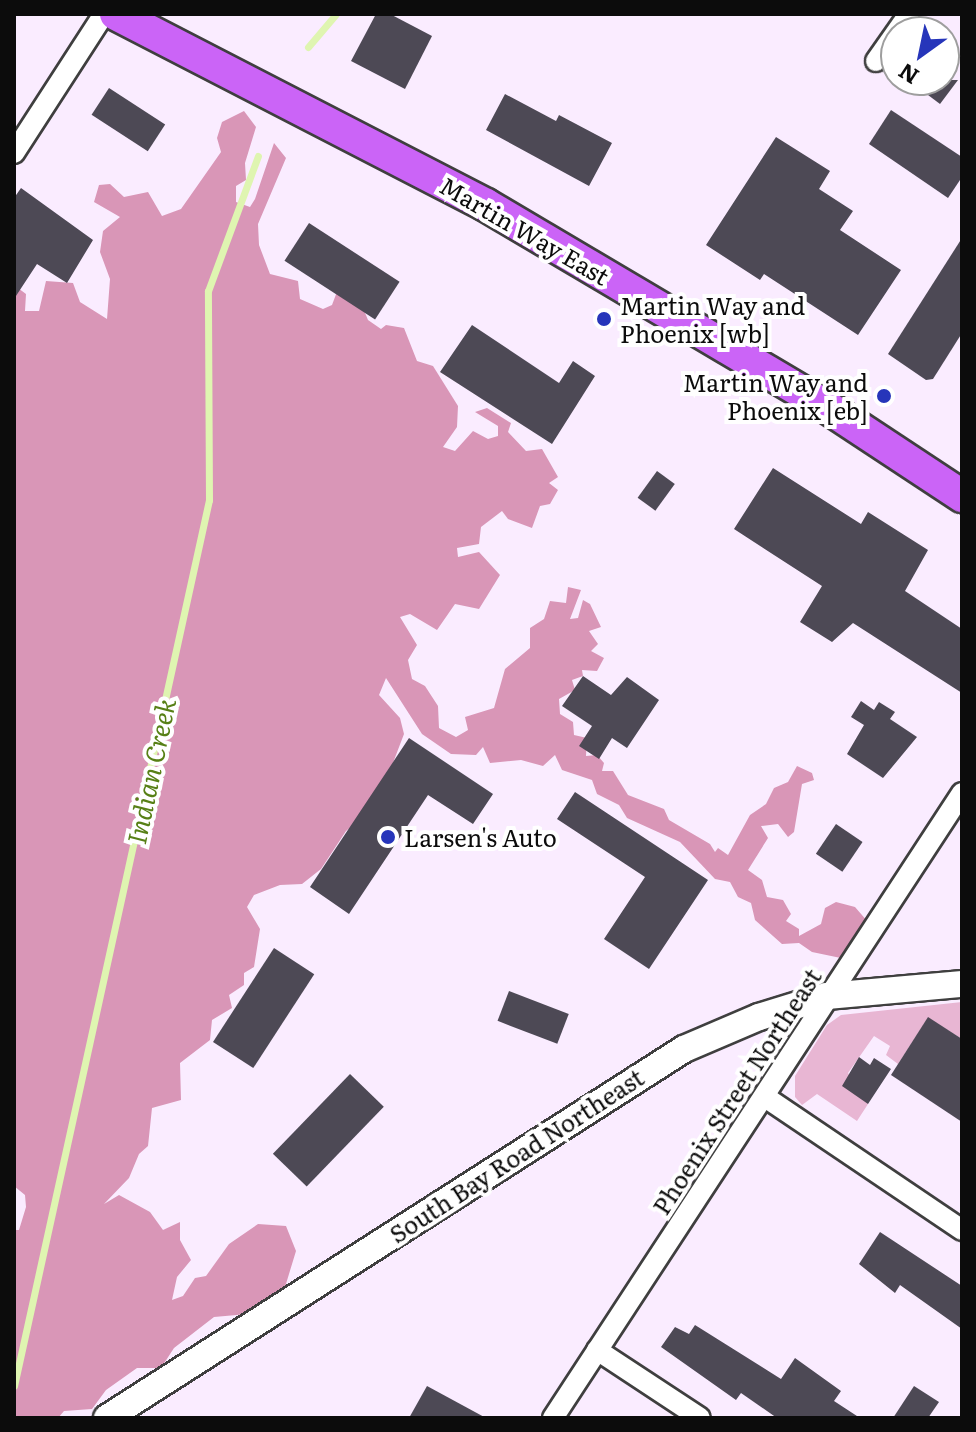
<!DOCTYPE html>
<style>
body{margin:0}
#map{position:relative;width:976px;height:1432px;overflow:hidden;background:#faecff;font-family:Literata,serif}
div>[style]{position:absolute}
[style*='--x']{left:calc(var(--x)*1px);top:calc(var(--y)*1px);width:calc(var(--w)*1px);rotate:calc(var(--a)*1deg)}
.green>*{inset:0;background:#e8b6d3}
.forest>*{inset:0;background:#d996b7}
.stream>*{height:7px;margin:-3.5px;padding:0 3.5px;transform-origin:3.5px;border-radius:3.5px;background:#dff5b1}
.building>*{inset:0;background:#4d4955;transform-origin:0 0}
.roads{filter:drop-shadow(2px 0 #3f3f3f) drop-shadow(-2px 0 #3f3f3f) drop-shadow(0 2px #3f3f3f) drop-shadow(0 -2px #3f3f3f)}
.minor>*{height:20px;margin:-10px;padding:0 10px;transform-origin:10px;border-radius:10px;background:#fff}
.tertiary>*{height:26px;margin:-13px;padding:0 13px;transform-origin:13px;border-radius:13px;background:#fff}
.primary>*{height:32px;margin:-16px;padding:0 16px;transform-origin:16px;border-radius:16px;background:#cb64f7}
.dots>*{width:22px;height:22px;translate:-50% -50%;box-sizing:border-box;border:4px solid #fff;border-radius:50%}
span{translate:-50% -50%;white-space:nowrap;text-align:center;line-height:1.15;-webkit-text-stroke:8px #fff;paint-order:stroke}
.street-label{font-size:24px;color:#0c0c0c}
.poi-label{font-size:24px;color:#0c0c0c}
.left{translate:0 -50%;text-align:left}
.right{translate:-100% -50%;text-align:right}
.water-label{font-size:26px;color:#578016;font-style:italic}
.frame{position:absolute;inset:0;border:16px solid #0c0c0c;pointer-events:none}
.north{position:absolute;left:880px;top:16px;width:80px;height:80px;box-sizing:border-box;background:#fff;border:2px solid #9e9e9e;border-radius:50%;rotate:213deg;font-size:22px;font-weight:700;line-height:32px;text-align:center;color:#0c0c0c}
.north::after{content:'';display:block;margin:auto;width:28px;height:36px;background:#2635ba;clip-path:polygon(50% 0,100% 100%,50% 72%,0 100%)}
</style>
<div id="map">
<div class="green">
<div style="clip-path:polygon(962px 1002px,962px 1039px,928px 1018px,898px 1064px,886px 1055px,890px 1046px,874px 1036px,848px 1073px,868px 1104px,857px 1121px,817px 1094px,802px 1105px,795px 1097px,795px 1076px,827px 1025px,841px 1015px)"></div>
</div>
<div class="forest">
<div style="clip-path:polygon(244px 111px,256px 127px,245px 163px,246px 180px,236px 186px,236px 202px,250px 207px,255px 199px,274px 143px,286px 158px,258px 224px,259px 245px,270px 274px,298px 281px,300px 299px,323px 309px,332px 305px,338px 289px,358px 296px,368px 320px,381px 329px,386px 325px,404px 328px,417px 361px,433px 366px,458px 406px,457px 427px,443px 447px,455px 451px,473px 431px,488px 439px,498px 436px,498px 426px,475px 412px,487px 408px,511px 423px,508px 432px,526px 451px,542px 449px,558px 477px,549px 483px,558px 490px,550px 504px,540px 506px,532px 528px,508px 519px,502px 511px,481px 527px,479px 544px,457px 548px,458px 557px,479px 552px,500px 575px,479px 609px,455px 604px,437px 630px,410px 614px,400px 617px,417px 645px,408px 660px,412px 679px,425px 686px,438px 706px,439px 728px,456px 737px,468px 730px,465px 717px,494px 708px,505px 669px,530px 648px,530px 628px,544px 619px,550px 601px,566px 603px,568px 587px,581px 590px,570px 619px,578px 618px,583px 600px,590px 604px,601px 627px,589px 631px,598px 644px,591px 651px,604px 658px,597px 671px,582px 670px,583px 676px,572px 680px,575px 690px,559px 699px,560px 714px,573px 722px,574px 735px,587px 738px,586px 756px,597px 755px,604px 763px,602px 771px,613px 771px,628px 795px,664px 809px,669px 820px,710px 844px,715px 852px,718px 848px,728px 855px,750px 815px,766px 804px,774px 788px,788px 782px,797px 766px,812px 773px,814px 780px,802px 784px,794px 832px,788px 837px,778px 824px,761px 826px,768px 838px,748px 870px,762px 880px,767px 897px,783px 900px,791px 914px,786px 921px,799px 929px,799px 936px,821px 924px,825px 908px,836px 902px,855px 907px,868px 922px,860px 962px,812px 952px,799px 943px,782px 944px,755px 920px,751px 903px,738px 897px,730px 882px,715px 879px,680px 842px,627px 818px,619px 805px,597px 794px,592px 780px,562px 770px,555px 755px,543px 766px,521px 760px,490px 763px,483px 747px,476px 755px,451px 754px,422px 734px,386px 678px,379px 695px,400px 718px,404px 734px,388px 776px,366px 814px,346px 831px,321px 869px,302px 884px,280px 885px,254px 895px,247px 907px,260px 929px,254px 967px,244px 973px,244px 985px,229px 995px,232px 1008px,212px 1020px,210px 1040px,180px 1063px,181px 1100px,152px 1108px,148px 1146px,139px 1154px,129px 1178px,104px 1204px,119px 1195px,150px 1212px,163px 1230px,180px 1222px,180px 1240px,191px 1260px,177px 1277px,172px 1300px,183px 1296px,195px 1278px,206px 1276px,229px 1244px,258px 1224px,286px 1226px,296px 1251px,282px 1297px,260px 1313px,214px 1317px,174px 1348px,161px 1368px,137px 1368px,106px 1390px,92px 1409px,64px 1411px,58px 1418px,14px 1418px,14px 1230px,19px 1230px,26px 1207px,25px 1195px,14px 1186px,14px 285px,26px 294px,25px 311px,39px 311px,46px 281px,73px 283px,80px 302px,107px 319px,110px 279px,100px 252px,103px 231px,120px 217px,94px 202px,99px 185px,110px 184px,124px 197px,148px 192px,162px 216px,181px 209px,221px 152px,217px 138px,222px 122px)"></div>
</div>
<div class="stream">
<div style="--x:308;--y:47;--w:43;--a:-49.7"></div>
<div style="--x:14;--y:1386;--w:907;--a:-77.59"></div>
<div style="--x:209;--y:500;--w:209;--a:-90.3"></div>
<div style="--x:208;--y:291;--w:144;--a:-69.7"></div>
</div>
<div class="building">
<div style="clip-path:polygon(376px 14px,390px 14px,432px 36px,405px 89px,351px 61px)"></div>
<div style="clip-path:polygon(908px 80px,958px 80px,940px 104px)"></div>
<div style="left:109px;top:88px;width:67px;height:32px;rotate:33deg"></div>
<div style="clip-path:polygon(505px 94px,556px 121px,559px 115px,612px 143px,589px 186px,486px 130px)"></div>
<div style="clip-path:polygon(891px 110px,962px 157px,962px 177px,948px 198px,869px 144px)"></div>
<div style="clip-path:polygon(776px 137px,830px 171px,819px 189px,853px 211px,840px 230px,901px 270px,858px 335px,764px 274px,760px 280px,706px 245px)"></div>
<div style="clip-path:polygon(21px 188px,93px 240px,67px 283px,37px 264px,14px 299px,14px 198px)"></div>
<div style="left:309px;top:223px;width:108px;height:45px;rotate:33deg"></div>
<div style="clip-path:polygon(962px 238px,962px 333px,933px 379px,926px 380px,888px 354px)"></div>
<div style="clip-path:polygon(472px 325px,559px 383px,573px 361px,595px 376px,552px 444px,440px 372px)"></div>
<div style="clip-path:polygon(773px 468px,861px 524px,868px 512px,928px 550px,905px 591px,962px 629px,962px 693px,853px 623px,832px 642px,800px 622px,822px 586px,734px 529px)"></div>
<div style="left:657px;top:471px;width:22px;height:33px;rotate:36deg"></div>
<div style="clip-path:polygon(583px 676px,611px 695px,627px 677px,659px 700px,627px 748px,612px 738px,599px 759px,579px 746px,592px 726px,562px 706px)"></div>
<div style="clip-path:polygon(861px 701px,874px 710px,879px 702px,895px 712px,890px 719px,917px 737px,883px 778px,847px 754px,864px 725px,851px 717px)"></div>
<div style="clip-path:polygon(409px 738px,493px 794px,473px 824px,428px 795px,349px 914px,310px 887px)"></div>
<div style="clip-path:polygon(575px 792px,708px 880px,649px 969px,604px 939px,645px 877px,557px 819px)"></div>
<div style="left:836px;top:824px;width:32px;height:36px;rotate:34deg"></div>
<div style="left:274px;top:948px;width:48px;height:112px;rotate:33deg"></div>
<div style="left:509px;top:991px;width:64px;height:32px;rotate:21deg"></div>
<div style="clip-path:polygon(928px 1017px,962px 1039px,962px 1122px,891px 1075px)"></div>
<div style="clip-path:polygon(859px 1057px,870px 1065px,874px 1058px,891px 1069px,868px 1104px,842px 1086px)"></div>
<div style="left:350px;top:1074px;width:47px;height:111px;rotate:44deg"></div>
<div style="clip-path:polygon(880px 1232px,962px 1286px,962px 1329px,900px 1285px,895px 1293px,859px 1264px)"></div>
<div style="clip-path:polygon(695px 1325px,781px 1379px,795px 1358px,841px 1391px,834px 1401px,860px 1418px,777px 1418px,741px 1393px,736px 1400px,661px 1347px,675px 1327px,689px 1334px)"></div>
<div style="clip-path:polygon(427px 1386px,486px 1418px,409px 1418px)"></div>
<div style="clip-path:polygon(914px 1386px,939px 1402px,928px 1418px,893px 1418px)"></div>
</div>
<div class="roads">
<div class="minor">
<div style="--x:876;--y:61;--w:57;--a:-54.9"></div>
<div style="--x:14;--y:153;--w:166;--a:-57.1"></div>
<div style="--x:765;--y:1097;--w:238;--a:34"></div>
<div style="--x:597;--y:1350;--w:123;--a:33.4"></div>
<div style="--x:553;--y:1418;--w:747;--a:-56.8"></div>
</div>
<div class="tertiary">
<div style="--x:107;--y:1418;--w:685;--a:-32.6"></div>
<div style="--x:684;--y:1049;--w:82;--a:-23.1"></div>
<div style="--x:759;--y:1017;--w:71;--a:-17.2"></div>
<div style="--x:827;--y:996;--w:136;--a:-5.1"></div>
</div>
<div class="primary">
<div style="--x:116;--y:14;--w:416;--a:27.3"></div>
<div style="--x:486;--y:205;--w:396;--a:30.6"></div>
<div style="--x:827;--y:407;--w:162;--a:33.4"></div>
</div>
</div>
<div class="dots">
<div style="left:604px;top:319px;background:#2635ba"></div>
<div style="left:884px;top:396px;background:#2635ba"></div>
<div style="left:388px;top:837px;background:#2635ba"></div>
</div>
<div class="street-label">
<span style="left:525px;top:230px;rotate:30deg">Martin Way East</span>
<span style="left:736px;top:1091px;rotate:-57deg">Phoenix Street Northeast</span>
<span style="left:516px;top:1155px;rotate:-33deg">South Bay Road Northeast</span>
</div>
<div class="poi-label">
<span class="left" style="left:620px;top:319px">Martin Way and<br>Phoenix [wb]</span>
<span class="right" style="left:868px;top:396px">Martin Way and<br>Phoenix [eb]</span>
<span class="left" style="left:404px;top:837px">Larsen's Auto</span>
</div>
<div class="water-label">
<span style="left:150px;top:771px;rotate:-78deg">Indian Creek</span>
</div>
<div class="frame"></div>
<div class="north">N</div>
</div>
